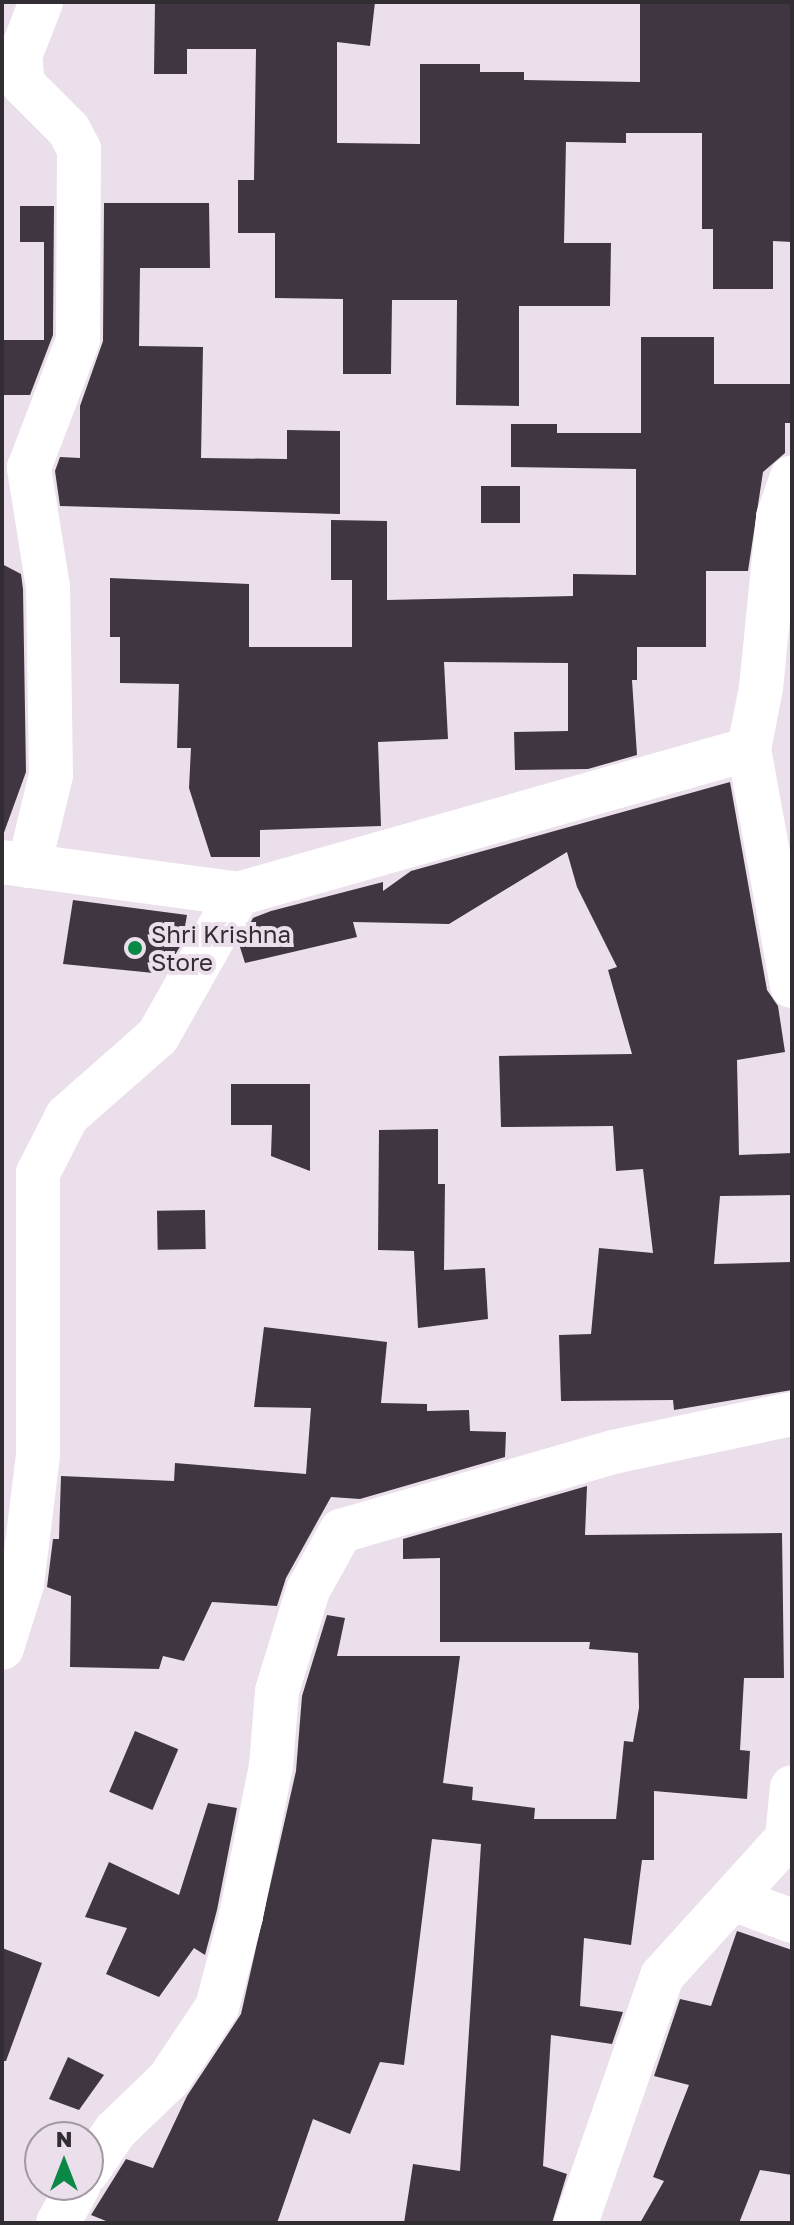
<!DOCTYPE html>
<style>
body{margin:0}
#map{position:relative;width:794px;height:2225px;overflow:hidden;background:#ebdfec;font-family:"Golos Text",sans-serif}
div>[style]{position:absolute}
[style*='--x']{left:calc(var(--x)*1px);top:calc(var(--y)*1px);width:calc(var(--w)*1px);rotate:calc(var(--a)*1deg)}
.building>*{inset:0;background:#3f3641;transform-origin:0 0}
.minor>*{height:44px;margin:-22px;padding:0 22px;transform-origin:22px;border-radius:22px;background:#fff}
.dots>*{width:22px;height:22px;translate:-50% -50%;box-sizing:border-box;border:4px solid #ebdfec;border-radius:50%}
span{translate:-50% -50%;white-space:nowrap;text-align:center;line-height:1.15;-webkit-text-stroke:8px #ebdfec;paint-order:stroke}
.poi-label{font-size:24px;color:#322d32}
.left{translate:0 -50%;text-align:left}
.frame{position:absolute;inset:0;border:4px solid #322d32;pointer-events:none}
.north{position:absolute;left:24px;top:2121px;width:80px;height:80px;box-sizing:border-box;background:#ebdfec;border:2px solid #a198a2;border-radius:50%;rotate:0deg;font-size:22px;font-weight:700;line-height:32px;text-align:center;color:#322d32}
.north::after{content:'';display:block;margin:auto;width:28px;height:36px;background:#098945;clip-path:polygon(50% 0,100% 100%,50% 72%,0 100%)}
</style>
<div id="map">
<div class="building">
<div style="clip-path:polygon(155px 2px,375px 2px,370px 46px,337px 42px,337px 143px,420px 144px,420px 64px,480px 64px,480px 72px,524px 72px,524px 80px,640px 82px,640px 2px,792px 2px,792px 242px,773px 241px,773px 289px,713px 289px,713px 229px,702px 229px,702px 133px,626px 133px,626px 143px,566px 142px,564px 243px,611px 243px,610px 306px,519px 306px,519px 406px,456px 405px,457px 300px,392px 300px,391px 374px,343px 374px,343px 299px,275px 298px,275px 233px,238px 233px,238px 180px,254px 180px,256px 49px,187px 49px,187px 74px,154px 74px)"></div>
<div style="clip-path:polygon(104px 203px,209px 203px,210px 268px,140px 268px,139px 346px,203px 347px,201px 458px,287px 459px,287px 430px,340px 431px,340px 514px,60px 506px,55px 471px,60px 457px,80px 458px,80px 406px,103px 341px)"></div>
<div style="clip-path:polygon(20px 206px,54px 206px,53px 335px,30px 395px,2px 395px,2px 340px,44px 340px,44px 242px,20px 242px)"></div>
<div style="clip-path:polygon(641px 337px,714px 337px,714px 384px,792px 384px,792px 423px,785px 423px,785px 453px,763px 472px,748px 571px,706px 571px,706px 647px,637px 647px,637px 680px,632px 680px,637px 755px,588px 769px,515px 770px,514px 732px,568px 731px,568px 663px,444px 662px,448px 739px,378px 742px,381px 826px,260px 830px,260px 857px,211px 857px,189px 788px,191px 748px,177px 748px,179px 684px,120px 683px,120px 637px,110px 637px,110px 578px,249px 584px,249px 647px,352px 647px,352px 580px,331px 580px,331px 520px,387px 521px,387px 600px,573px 596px,573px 574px,636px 575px,636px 469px,511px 467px,511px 424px,557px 424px,557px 433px,641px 433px)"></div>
<div style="left:481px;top:486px;width:39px;height:37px"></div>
<div style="clip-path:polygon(2px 564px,21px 574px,23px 589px,26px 772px,2px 838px)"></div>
<div style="clip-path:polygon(730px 782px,767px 990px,778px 1006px,785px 1052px,737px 1060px,739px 1155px,792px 1153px,792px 1195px,720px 1196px,714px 1264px,792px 1262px,792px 1390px,674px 1410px,673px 1400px,561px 1401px,559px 1335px,591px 1334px,599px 1248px,653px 1253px,643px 1169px,616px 1171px,613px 1126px,501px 1127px,499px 1056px,632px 1054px,608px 970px,617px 967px,577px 887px,567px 852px,449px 924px,353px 922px,357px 937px,245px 963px,239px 944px,253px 918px,271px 911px,383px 882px,383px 891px,411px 871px)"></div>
<div style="clip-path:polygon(73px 900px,187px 915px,182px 943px,164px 974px,63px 964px)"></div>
<div style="clip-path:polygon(231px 1084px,310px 1084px,310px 1171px,271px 1156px,272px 1125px,231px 1125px)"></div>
<div style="clip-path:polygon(438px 1129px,438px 1184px,445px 1184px,444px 1270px,485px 1268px,488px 1319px,418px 1328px,414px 1251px,378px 1250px,379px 1130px)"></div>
<div style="left:205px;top:1210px;width:39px;height:48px;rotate:89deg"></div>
<div style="clip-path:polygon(264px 1327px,387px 1342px,381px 1403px,427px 1404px,427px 1411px,469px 1410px,470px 1431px,506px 1432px,505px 1457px,360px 1499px,331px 1497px,286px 1578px,277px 1606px,212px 1602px,184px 1661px,163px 1656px,159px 1669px,70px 1667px,71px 1596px,47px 1587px,53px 1539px,59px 1539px,61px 1476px,174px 1481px,175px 1463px,306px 1474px,311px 1408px,254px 1407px)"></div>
<div style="clip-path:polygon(587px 1486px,585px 1535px,782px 1533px,784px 1678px,744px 1678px,740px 1750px,750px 1751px,747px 1799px,654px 1791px,654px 1860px,642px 1860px,631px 1945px,584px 1938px,580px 2006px,623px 2012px,612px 2044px,551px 2035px,543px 2166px,567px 2174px,552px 2223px,404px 2223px,413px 2164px,460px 2171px,481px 1844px,432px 1839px,404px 2065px,380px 2062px,350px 2134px,313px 2119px,277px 2223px,111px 2223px,91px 2215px,126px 2159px,153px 2168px,187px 2096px,241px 2014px,296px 1771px,302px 1696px,327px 1615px,345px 1618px,337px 1656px,460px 1656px,443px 1783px,473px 1787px,472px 1800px,535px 1808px,534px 1819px,616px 1819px,624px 1741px,633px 1742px,639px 1708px,638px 1653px,589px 1649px,590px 1642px,440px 1642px,440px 1558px,403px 1559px,403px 1539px)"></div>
<div style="left:135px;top:1731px;width:47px;height:66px;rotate:23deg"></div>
<div style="clip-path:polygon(208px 1803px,237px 1808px,217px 1910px,205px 1955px,194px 1948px,159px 1997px,106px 1974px,127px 1928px,85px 1917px,109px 1862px,179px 1895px)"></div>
<div style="clip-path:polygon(737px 1931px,792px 1950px,792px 2175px,760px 2170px,739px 2223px,640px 2223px,664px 2181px,653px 2177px,689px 2085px,654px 2076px,680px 1999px,711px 2006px)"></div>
<div style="clip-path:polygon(2px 1948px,42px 1963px,6px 2061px,2px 2061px)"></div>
<div style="clip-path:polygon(68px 2057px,104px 2075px,79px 2110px,49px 2099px)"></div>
</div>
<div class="minor">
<div style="--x:749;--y:749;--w:241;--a:79.7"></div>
<div style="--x:2;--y:862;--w:238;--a:7.7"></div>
<div style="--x:238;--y:894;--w:531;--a:-15.84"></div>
<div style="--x:749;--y:749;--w:62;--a:-78.9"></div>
<div style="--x:761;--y:688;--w:172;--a:-84.3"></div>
<div style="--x:778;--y:517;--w:42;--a:-70.7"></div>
<div style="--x:29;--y:866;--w:94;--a:-76.4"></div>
<div style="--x:51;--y:775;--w:188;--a:-90.9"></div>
<div style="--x:48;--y:587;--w:121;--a:-99.1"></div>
<div style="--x:29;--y:468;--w:137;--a:-69.1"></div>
<div style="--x:78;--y:340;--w:191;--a:-89.7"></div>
<div style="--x:79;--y:149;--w:21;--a:-118"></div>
<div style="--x:69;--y:130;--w:65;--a:-135"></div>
<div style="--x:23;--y:84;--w:28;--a:-96"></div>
<div style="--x:20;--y:56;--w:58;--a:-68.7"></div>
<div style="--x:2;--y:1648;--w:67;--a:-72.6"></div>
<div style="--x:22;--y:1584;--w:130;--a:-82.9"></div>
<div style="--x:38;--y:1455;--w:282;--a:-90"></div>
<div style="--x:38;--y:1173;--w:64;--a:-63"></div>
<div style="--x:67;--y:1116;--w:121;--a:-41.3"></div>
<div style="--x:158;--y:1036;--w:163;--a:-60.6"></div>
<div style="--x:733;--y:1899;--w:63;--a:20.4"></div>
<div style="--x:88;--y:2171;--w:48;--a:-56"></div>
<div style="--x:115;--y:2131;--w:75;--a:-43.9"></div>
<div style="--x:169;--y:2079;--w:87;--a:-56.3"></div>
<div style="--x:217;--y:2007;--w:94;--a:-75.2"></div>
<div style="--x:241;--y:1916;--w:153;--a:-78.7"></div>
<div style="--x:271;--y:1766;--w:75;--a:-85.4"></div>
<div style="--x:277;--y:1691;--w:106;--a:-72.9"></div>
<div style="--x:308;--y:1590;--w:68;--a:-60.8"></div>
<div style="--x:341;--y:1531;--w:283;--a:-16.2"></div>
<div style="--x:613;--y:1452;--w:183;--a:-12"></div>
<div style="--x:58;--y:2223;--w:43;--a:-61.1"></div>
<div style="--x:576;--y:2223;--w:262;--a:-70.8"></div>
<div style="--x:662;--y:1976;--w:186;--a:-47.8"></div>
<div style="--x:787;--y:1838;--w:51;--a:-84.4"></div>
</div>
<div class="dots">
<div style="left:135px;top:948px;background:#098945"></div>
</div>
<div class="poi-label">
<span class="left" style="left:151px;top:948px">Shri Krishna<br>Store</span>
</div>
<div class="frame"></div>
<div class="north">N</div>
</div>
